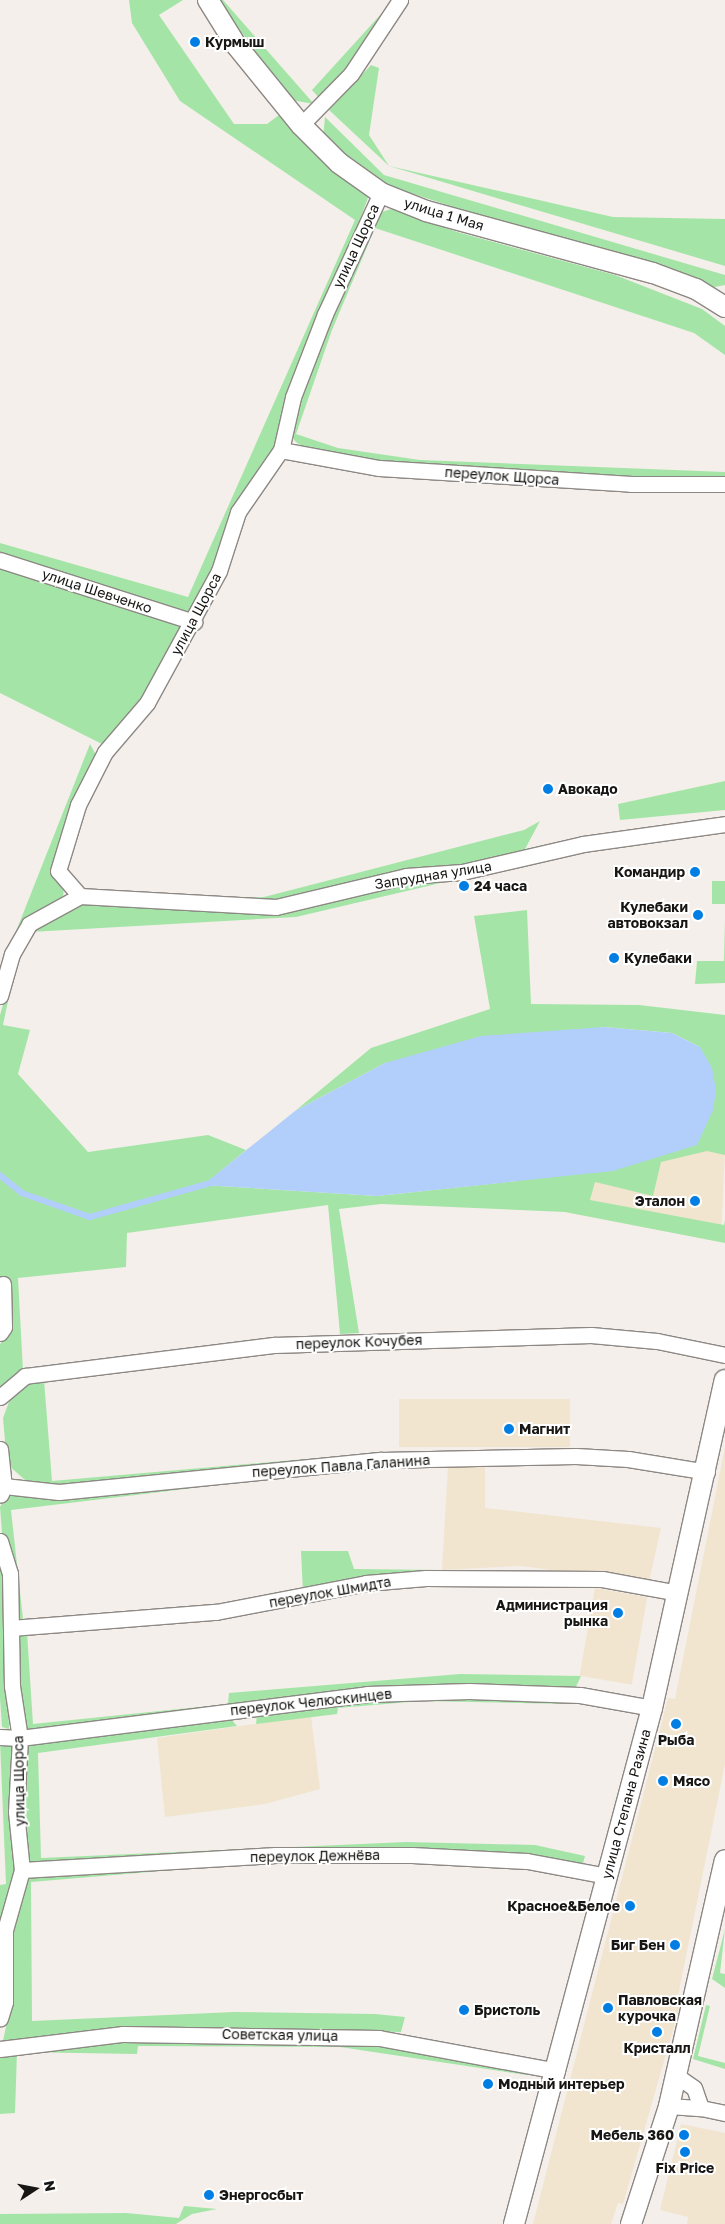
<!DOCTYPE html>
<meta charset="utf-8">
<style>
body{margin:0}
#map{position:relative;width:725px;height:2224px;overflow:hidden;background:#f4efea;font-family:"Golos Text",sans-serif}
div>[style]{position:absolute}
[style*='--x']{left:calc(var(--x)*1px);top:calc(var(--y)*1px);width:calc(var(--w)*1px);rotate:calc(var(--a)*1deg)}
.commercial>*{inset:0;background:#f1e5d0;transform-origin:0 0}
.green>*{inset:0;background:#a4e5a7;transform-origin:0 0}
.water>*{inset:0;background:#b2cefb}
.stream>*{height:5.5px;margin:-2.75px;padding:0 2.75px;transform-origin:2.75px;border-radius:2.75px;background:#b2cefb}
.roads{filter:drop-shadow(1px 0 #8d8884) drop-shadow(-1px 0 #8d8884) drop-shadow(0 1px #8d8884) drop-shadow(0 -1px #8d8884)}
.minor>*{height:15px;margin:-7.5px;padding:0 7.5px;transform-origin:7.5px;border-radius:7.5px;background:#fff}
.secondary>*{height:20px;margin:-10px;padding:0 10px;transform-origin:10px;border-radius:10px;background:#fff}
.dots>*{width:14px;height:14px;translate:-50% -50%;box-sizing:border-box;border:2px solid #fff;border-radius:50%}
span{translate:-50% -50%;white-space:nowrap;text-align:center;line-height:1.15;-webkit-text-stroke:4px #fff;paint-order:stroke}
.poi-label{font-size:14px;color:#171614;font-weight:700}
.left{translate:0 -50%;text-align:left}
.right{translate:-100% -50%;text-align:right}
.street-label{font-size:14px;color:#171614}
.north{position:absolute;left:10px;top:2164px;width:50px;height:50px;-webkit-text-stroke:4px #fff;paint-order:stroke;rotate:79deg;font-size:14px;font-weight:700;line-height:20px;text-align:center;color:#171614}
.north::after{content:'';display:block;margin:auto;width:18px;height:22px;background:#171614;clip-path:polygon(50% 0,100% 100%,50% 72%,0 100%)}
</style>
<div id="map">
<div class="commercial">
<div style="clip-path:polygon(697px 1145px,725px 1151px,721px 1242px,565px 1212px,572px 1176px,613px 1171px)"></div>
<div style="left:570px;top:1399px;width:48px;height:171px;rotate:90deg"></div>
<div style="clip-path:polygon(725px 1447px,725px 1764px,677px 2001px,681px 2002px,623px 2204px,618px 2203px,611px 2224px,533px 2224px,668px 1698px,675px 1699px)"></div>
<div style="clip-path:polygon(485px 1464px,485px 1508px,661px 1528px,649px 1582px,520px 1566px,442px 1570px,448px 1465px)"></div>
<div style="left:595px;top:1588px;width:53px;height:89px;rotate:10deg"></div>
<div style="clip-path:polygon(311px 1716px,320px 1789px,265px 1804px,165px 1817px,157px 1738px)"></div>
<div style="clip-path:polygon(681px 2124px,725px 2133px,725px 2224px,687px 2224px,688px 2217px,660px 2210px)"></div>
</div>
<div class="green">
<div style="clip-path:polygon(129px 0,183px 0,159px 15px,234px 124px,267px 124px,279px 115px,369px 195px,276px 447px,191px 617px,0 555px,0 543px,188px 597px,355px 220px,180px 101px,132px 23px)"></div>
<div style="clip-path:polygon(218px 0,223px 0,314px 104px,291px 100px)"></div>
<div style="clip-path:polygon(382px 13px,346px 72px,320px 99px,312px 90px)"></div>
<div style="clip-path:polygon(371px 65px,379px 68px,369px 135px,389px 166px,613px 217px,725px 219px,725px 266px,389px 166px,329px 110px)"></div>
<div style="clip-path:polygon(325px 117px,384px 175px,725px 275px,725px 285px,705px 289px,392px 187px,360px 169px,323px 138px)"></div>
<div style="clip-path:polygon(391px 209px,457px 232px,615px 275px,702px 309px,725px 326px,725px 355px,694px 333px,375px 228px,332px 330px,296px 434px,338px 448px,420px 460px,725px 472px,725px 478px,622px 477px,381px 462px,307px 450px,296px 442px,290px 435px,290px 425px,332px 313px,379px 213px)"></div>
<div style="clip-path:polygon(0 566px,186px 626px,143px 701px,104px 745px,0 693px)"></div>
<div style="clip-path:polygon(90px 744px,96px 755px,73px 802px,63px 897px,15px 934px)"></div>
<div style="clip-path:polygon(725px 781px,725px 810px,620px 820px,618px 804px)"></div>
<div style="clip-path:polygon(540px 821px,524px 851px,463px 868px,276px 901px,207px 898px,264px 897px,524px 830px)"></div>
<div style="clip-path:polygon(466px 877px,296px 917px,30px 932px,83px 904px,278px 913px,406px 883px)"></div>
<div style="left:712px;top:881px;width:13px;height:23px"></div>
<div style="clip-path:polygon(527px 910px,531px 1004px,639px 1005px,725px 1015px,725px 1155px,707px 1151px,661px 1162px,653px 1196px,595px 1182px,590px 1200px,724px 1225px,725px 1220px,725px 1243px,565px 1212px,381px 1204px,339px 1209px,359px 1333px,340px 1334px,328px 1205px,127px 1233px,126px 1267px,18px 1278px,23px 1371px,0 1390px,0 1344px,10px 1331px,9px 1279px,0 1280px,0 1015px,18px 953px,3px 1025px,30px 1030px,18px 1074px,88px 1152px,208px 1135px,246px 1150px,204px 1185px,377px 1196px,517px 1181px,700px 1047px,672px 1033px,604px 1027px,385px 1063px,295px 1111px,371px 1048px,490px 1009px,474px 916px)"></div>
<div style="clip-path:polygon(725px 919px,725px 983px,695px 984px,697px 961px,724px 961px)"></div>
<div style="clip-path:polygon(44px 1380px,52px 1481px,399px 1451px,59px 1486px,25px 1480px,7px 1464px,3px 1418px,9px 1402px,26px 1386px)"></div>
<div style="clip-path:polygon(334px 1471px,11px 1510px,23px 1619px,68px 1618px,15px 1623px,15px 1573px,2px 1533px,0 1507px,8px 1492px)"></div>
<div style="clip-path:polygon(301px 1551px,348px 1551px,354px 1569px,442px 1570px,356px 1578px,303px 1593px)"></div>
<div style="clip-path:polygon(0 1559px,5px 1574px,9px 1729px,2px 1727px,0 1698px)"></div>
<div style="clip-path:polygon(27px 1632px,33px 1724px,228px 1704px,229px 1693px,460px 1674px,581px 1676px,575px 1689px,466px 1684px,24px 1731px,17px 1685px,17px 1633px)"></div>
<div style="clip-path:polygon(466px 1696px,566px 1700px,565px 1704px,421px 1701px,338px 1708px,337px 1714px,256px 1724px,257px 1715px,368px 1700px)"></div>
<div style="clip-path:polygon(231px 1719px,237px 1726px,38px 1753px,41px 1858px,406px 1842px,535px 1845px,585px 1856px,582px 1867px,526px 1855px,28px 1867px,21px 1810px,26px 1744px)"></div>
<div style="clip-path:polygon(0 1742px,15px 1743px,17px 1860px,15px 1884px,0 1924px,0 1885px,6px 1884px)"></div>
<div style="clip-path:polygon(268px 1862px,31px 1882px,32px 2021px,234px 2012px,375px 2014px,405px 2017px,401px 2032px,127px 2027px,3px 2041px,11px 2003px,11px 1931px,26px 1876px)"></div>
<div style="clip-path:polygon(725px 1929px,720px 1973px,725px 1974px,725px 1988px,712px 1979px)"></div>
<div style="clip-path:polygon(706px 2005px,710px 2006px,698px 2056px,725px 2063px,725px 2069px,693px 2059px)"></div>
<div style="clip-path:polygon(122px 2040px,376px 2042px,527px 2070px,526px 2075px,340px 2047px,138px 2046px,137px 2054px,17px 2052px,15px 2113px,0 2114px,0 2055px,47px 2045px)"></div>
<div style="clip-path:polygon(184px 2206px,217px 2209px,192px 2214px,176px 2224px,0 2224px,0 2214px,126px 2213px,179px 2218px)"></div>
</div>
<div class="water">
<div style="clip-path:polygon(604px 1027px,672px 1033px,700px 1047px,712px 1068px,716px 1091px,713px 1110px,697px 1145px,613px 1171px,377px 1196px,203px 1185px,295px 1111px,385px 1063px,481px 1036px)"></div>
</div>
<div class="stream">
<div style="--x:0;--y:1175;--w:28;--a:39"></div>
<div style="--x:22;--y:1193;--w:72;--a:19.4"></div>
<div style="--x:90;--y:1217;--w:126;--a:-15.7"></div>
</div>
<div class="roads">
<div class="minor">
<div style="--x:301;--y:125;--w:71;--a:-45.6"></div>
<div style="--x:351;--y:74;--w:89;--a:-56.5"></div>
<div style="--x:281;--y:450;--w:100;--a:10.4"></div>
<div style="--x:379;--y:468;--w:253;--a:3.6"></div>
<div style="--x:631;--y:484;--w:94;--a:0"></div>
<div style="--x:0;--y:560;--w:204;--a:17.7"></div>
<div style="--x:80;--y:896;--w:33;--a:-131"></div>
<div style="--x:58;--y:871;--w:69;--a:-73.1"></div>
<div style="--x:78;--y:805;--w:59;--a:-63"></div>
<div style="--x:105;--y:752;--w:65;--a:-49.4"></div>
<div style="--x:147;--y:703;--w:150;--a:-61.4"></div>
<div style="--x:219;--y:571;--w:62;--a:-72.1"></div>
<div style="--x:238;--y:512;--w:75;--a:-55.3"></div>
<div style="--x:281;--y:450;--w:54;--a:-77.2"></div>
<div style="--x:293;--y:397;--w:89;--a:-68.9"></div>
<div style="--x:325;--y:314;--w:133;--a:-65.2"></div>
<div style="--x:80;--y:896;--w:196;--a:3.2"></div>
<div style="--x:276;--y:907;--w:134;--a:-13.4"></div>
<div style="--x:406;--y:876;--w:56;--a:-4.1"></div>
<div style="--x:462;--y:872;--w:124;--a:-13"></div>
<div style="--x:583;--y:844;--w:143;--a:-8"></div>
<div style="--x:0;--y:996;--w:44;--a:-74.1"></div>
<div style="--x:12;--y:954;--w:34;--a:-60"></div>
<div style="--x:29;--y:924;--w:58;--a:-28.8"></div>
<div style="--x:0;--y:1333;--w:7;--a:-56"></div>
<div style="--x:4;--y:1327;--w:43;--a:-91.3"></div>
<div style="--x:0;--y:1397;--w:33;--a:-40"></div>
<div style="--x:25;--y:1376;--w:251;--a:-7.1"></div>
<div style="--x:274;--y:1345;--w:317;--a:-1.8"></div>
<div style="--x:591;--y:1335;--w:66;--a:5.2"></div>
<div style="--x:657;--y:1341;--w:69;--a:11.6"></div>
<div style="--x:0;--y:1449;--w:37;--a:84"></div>
<div style="--x:4;--y:1486;--w:9;--a:111"></div>
<div style="--x:4;--y:1486;--w:55;--a:6.2"></div>
<div style="--x:59;--y:1492;--w:324;--a:-5.7"></div>
<div style="--x:381;--y:1460;--w:195;--a:-1.2"></div>
<div style="--x:576;--y:1456;--w:52;--a:3.3"></div>
<div style="--x:628;--y:1459;--w:80;--a:9.3"></div>
<div style="--x:0;--y:1541;--w:34;--a:73"></div>
<div style="--x:10;--y:1573;--w:113;--a:89"></div>
<div style="--x:12;--y:1686;--w:53;--a:81.3"></div>
<div style="--x:20;--y:1738;--w:74;--a:93.1"></div>
<div style="--x:16;--y:1812;--w:58;--a:84.1"></div>
<div style="--x:22;--y:1870;--w:62;--a:105.8"></div>
<div style="--x:5;--y:1930;--w:72;--a:90"></div>
<div style="--x:5;--y:2002;--w:17;--a:107"></div>
<div style="--x:11;--y:1628;--w:206;--a:-4.5"></div>
<div style="--x:216;--y:1612;--w:153;--a:-10.9"></div>
<div style="--x:366;--y:1583;--w:60;--a:-4.8"></div>
<div style="--x:426;--y:1578;--w:176;--a:0.3"></div>
<div style="--x:602;--y:1579;--w:77;--a:10.4"></div>
<div style="--x:0;--y:1737;--w:20;--a:3"></div>
<div style="--x:20;--y:1738;--w:350;--a:-7.2"></div>
<div style="--x:367;--y:1694;--w:102;--a:-1.7"></div>
<div style="--x:469;--y:1691;--w:111;--a:2.1"></div>
<div style="--x:580;--y:1695;--w:73;--a:10.2"></div>
<div style="--x:22;--y:1870;--w:254;--a:-3.4"></div>
<div style="--x:276;--y:1855;--w:136;--a:0"></div>
<div style="--x:412;--y:1855;--w:115;--a:3"></div>
<div style="--x:527;--y:1861;--w:81;--a:10.6"></div>
<div style="--x:0;--y:2049;--w:124;--a:-7"></div>
<div style="--x:123;--y:2034;--w:256;--a:0.9"></div>
<div style="--x:379;--y:2038;--w:181;--a:10.5"></div>
<div style="--x:669;--y:2106;--w:32;--a:4"></div>
<div style="--x:701;--y:2108;--w:21;--a:-109"></div>
<div style="--x:694;--y:2088;--w:21;--a:-145"></div>
<div style="--x:701;--y:2108;--w:25;--a:12"></div>
</div>
<div class="secondary">
<div style="--x:208;--y:0;--w:53;--a:58.1"></div>
<div style="--x:236;--y:45;--w:103;--a:50.9"></div>
<div style="--x:301;--y:125;--w:54;--a:45"></div>
<div style="--x:339;--y:163;--w:52;--a:35.5"></div>
<div style="--x:381;--y:193;--w:48;--a:21.8"></div>
<div style="--x:426;--y:211;--w:235;--a:15.3"></div>
<div style="--x:653;--y:273;--w:46;--a:20.4"></div>
<div style="--x:696;--y:289;--w:34;--a:32"></div>
<div style="--x:514;--y:2224;--w:534;--a:-75.03"></div>
<div style="--x:652;--y:1708;--w:336;--a:-77.5"></div>
<div style="--x:631;--y:2224;--w:124;--a:-72.1"></div>
<div style="--x:669;--y:2106;--w:252;--a:-77.2"></div>
</div>
</div>
<div class="dots">
<div style="left:195px;top:42px;background:#007ee4"></div>
<div style="left:548px;top:789px;background:#007ee4"></div>
<div style="left:695px;top:872px;background:#007ee4"></div>
<div style="left:464px;top:886px;background:#007ee4"></div>
<div style="left:698px;top:915px;background:#007ee4"></div>
<div style="left:614px;top:958px;background:#007ee4"></div>
<div style="left:695px;top:1201px;background:#007ee4"></div>
<div style="left:509px;top:1429px;background:#007ee4"></div>
<div style="left:618px;top:1613px;background:#007ee4"></div>
<div style="left:676px;top:1724px;background:#007ee4"></div>
<div style="left:663px;top:1781px;background:#007ee4"></div>
<div style="left:630px;top:1906px;background:#007ee4"></div>
<div style="left:675px;top:1945px;background:#007ee4"></div>
<div style="left:608px;top:2008px;background:#007ee4"></div>
<div style="left:464px;top:2010px;background:#007ee4"></div>
<div style="left:657px;top:2032px;background:#007ee4"></div>
<div style="left:488px;top:2084px;background:#007ee4"></div>
<div style="left:684px;top:2135px;background:#007ee4"></div>
<div style="left:685px;top:2152px;background:#007ee4"></div>
<div style="left:209px;top:2195px;background:#007ee4"></div>
</div>
<div class="poi-label">
<span class="left" style="left:205px;top:42px">Курмыш</span>
<span class="left" style="left:558px;top:789px">Авокадо</span>
<span class="right" style="left:685px;top:872px">Командир</span>
<span class="left" style="left:474px;top:886px">24 часа</span>
<span class="right" style="left:688px;top:915px">Кулебаки<br>автовокзал</span>
<span class="left" style="left:624px;top:958px">Кулебаки</span>
<span class="right" style="left:685px;top:1201px">Эталон</span>
<span class="left" style="left:519px;top:1429px">Магнит</span>
<span class="right" style="left:608px;top:1613px">Администрация<br>рынка</span>
<span style="left:676px;top:1740px">Рыба</span>
<span class="left" style="left:673px;top:1781px">Мясо</span>
<span class="right" style="left:620px;top:1906px">Красное&amp;Белое</span>
<span class="right" style="left:665px;top:1945px">Биг Бен</span>
<span class="left" style="left:618px;top:2008px">Павловская<br>курочка</span>
<span class="left" style="left:474px;top:2010px">Бристоль</span>
<span style="left:657px;top:2048px">Кристалл</span>
<span class="left" style="left:498px;top:2084px">Модный интерьер</span>
<span class="right" style="left:674px;top:2135px">Мебель 360</span>
<span style="left:685px;top:2168px">Fix Price</span>
<span class="left" style="left:219px;top:2195px">Энергосбыт</span>
</div>
<div class="street-label">
<span style="left:444px;top:214px;rotate:17deg">улица 1 Мая</span>
<span style="left:356px;top:246px;rotate:-65deg">улица Щорса</span>
<span style="left:502px;top:476px;rotate:4deg">переулок Щорса</span>
<span style="left:97px;top:591px;rotate:18deg">улица Шевченко</span>
<span style="left:196px;top:614px;rotate:-62deg">улица Щорса</span>
<span style="left:433px;top:875px;rotate:-9deg">Запрудная улица</span>
<span style="left:359px;top:1342px;rotate:-2deg">переулок Кочубея</span>
<span style="left:341px;top:1466px;rotate:-4deg">переулок Павла Галанина</span>
<span style="left:330px;top:1592px;rotate:-10deg">переулок Шмидта</span>
<span style="left:311px;top:1702px;rotate:-6deg">переулок Челюскинцев</span>
<span style="left:19px;top:1781px;rotate:-91deg">улица Щорса</span>
<span style="left:626px;top:1804px;rotate:-75deg">улица Степана Разина</span>
<span style="left:315px;top:1856px;rotate:-1deg">переулок Дежнёва</span>
<span style="left:280px;top:2035px;rotate:1deg">Советская улица</span>
</div>
<div class="north">N</div>
</div>
